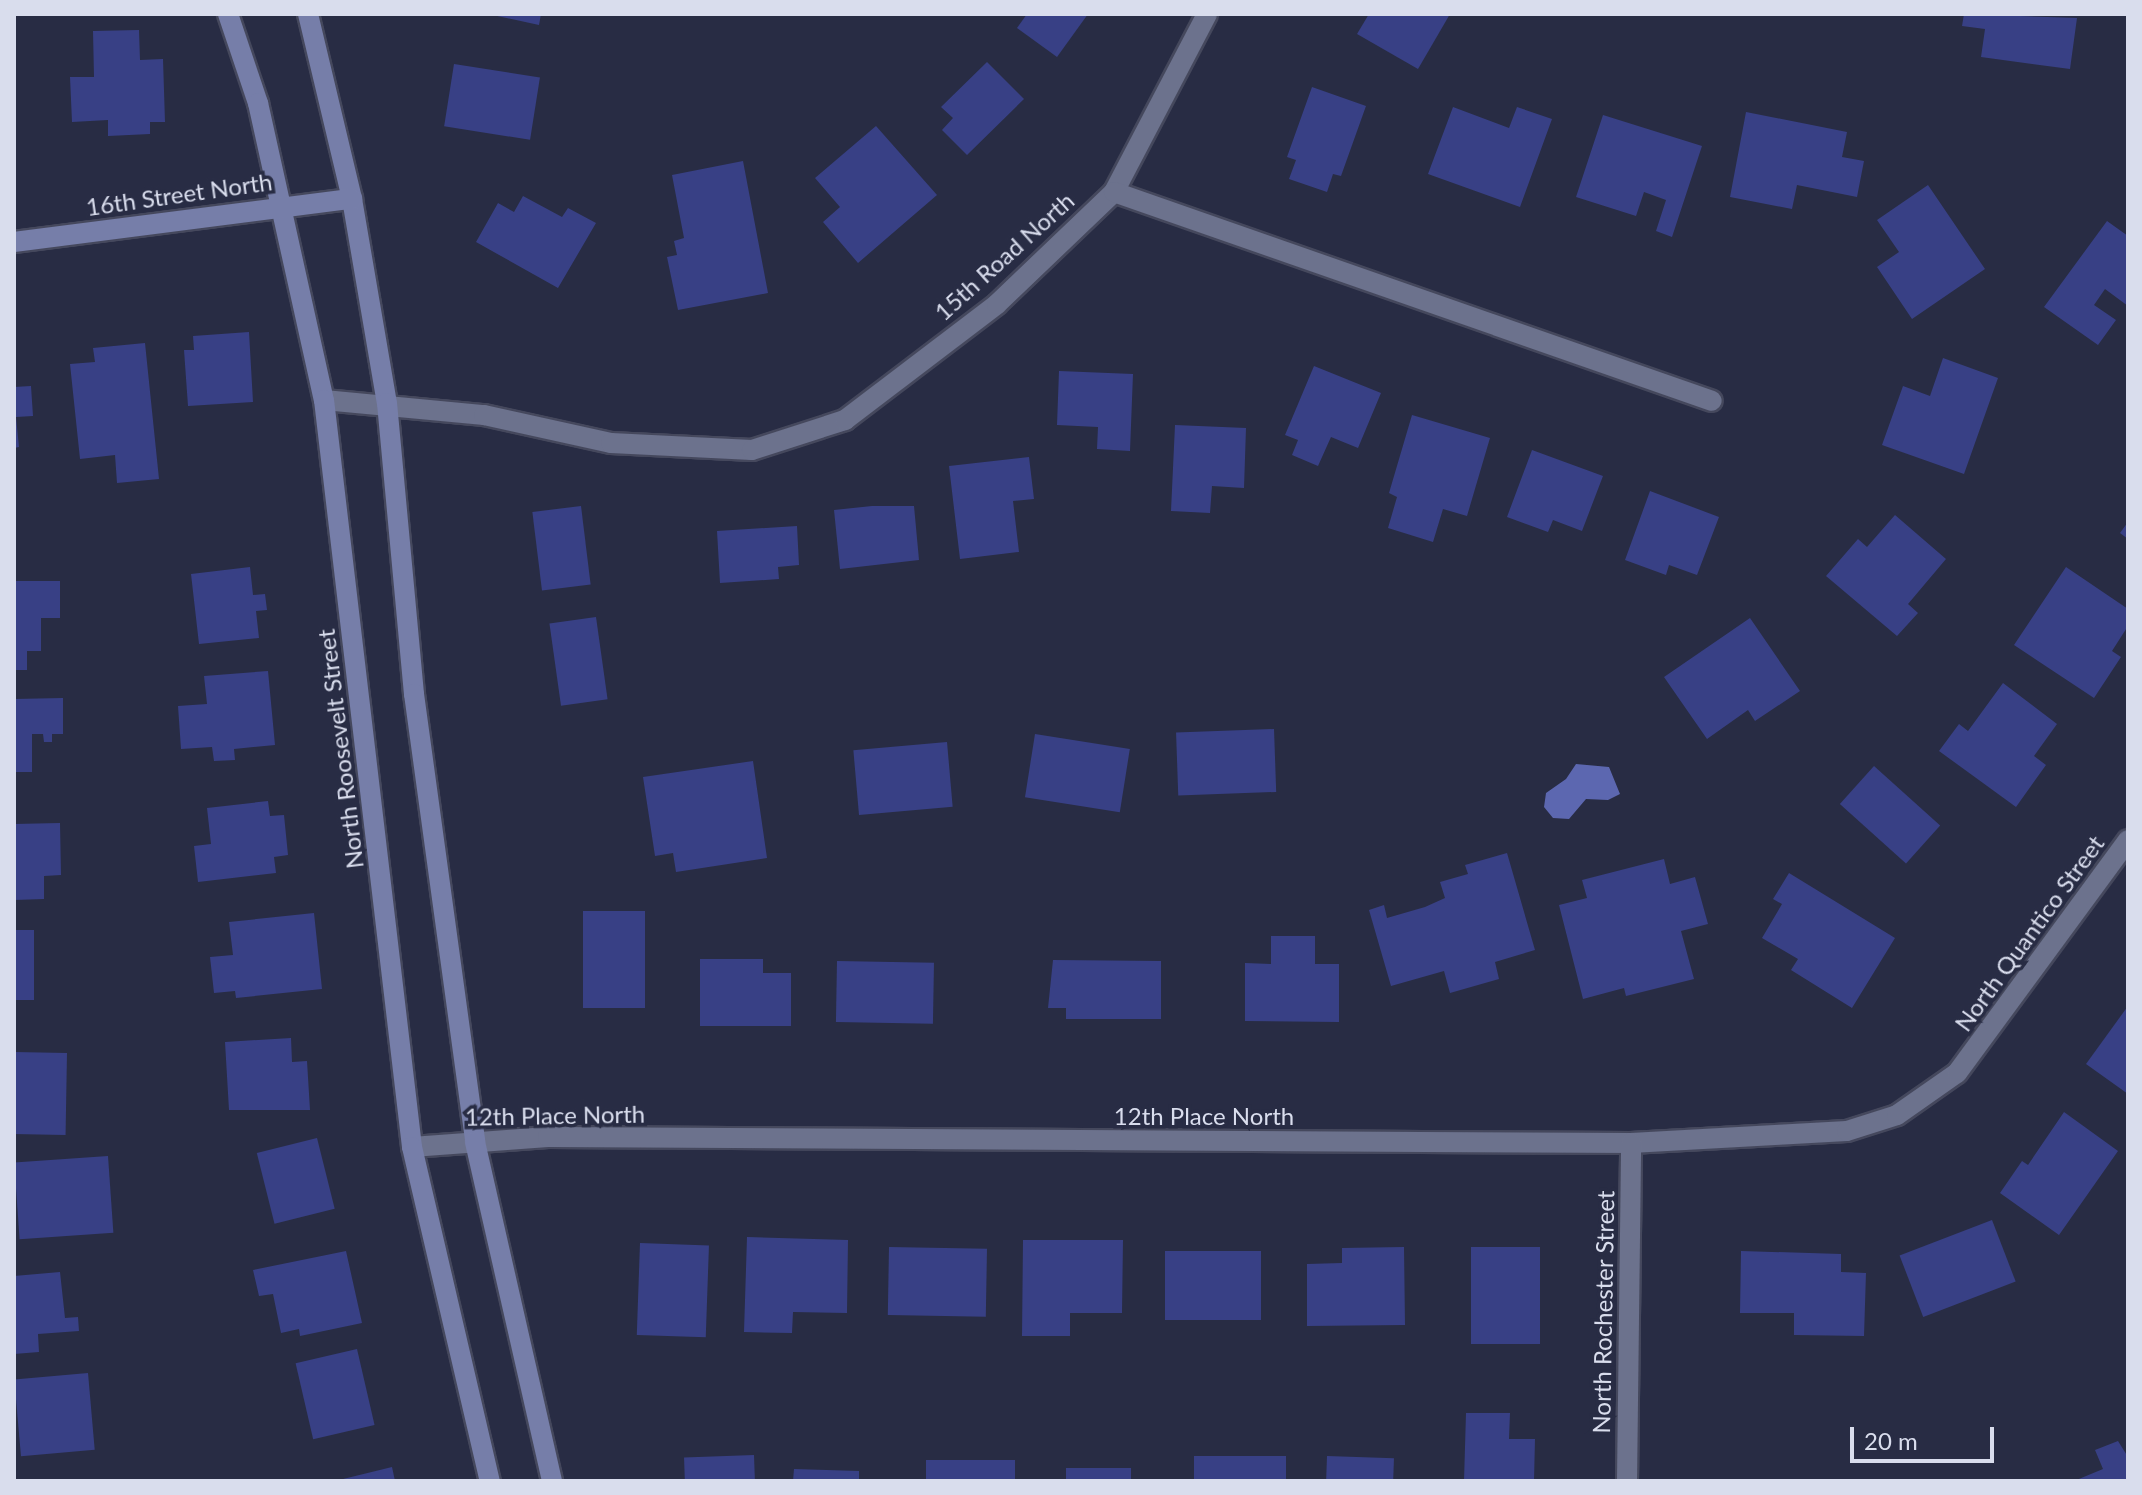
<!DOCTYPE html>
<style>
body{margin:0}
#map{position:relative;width:2142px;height:1495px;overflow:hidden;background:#282c44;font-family:Lato,sans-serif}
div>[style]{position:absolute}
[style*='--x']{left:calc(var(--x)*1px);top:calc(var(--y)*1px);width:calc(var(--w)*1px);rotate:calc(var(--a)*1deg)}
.water>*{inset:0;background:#5c67b0}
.building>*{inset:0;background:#384085;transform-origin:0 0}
.roads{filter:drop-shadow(2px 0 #45485d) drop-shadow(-2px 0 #45485d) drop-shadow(0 2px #45485d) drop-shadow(0 -2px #45485d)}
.street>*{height:20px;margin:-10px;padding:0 10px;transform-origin:10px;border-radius:10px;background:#6c728d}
.secondary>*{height:20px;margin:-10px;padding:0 10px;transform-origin:10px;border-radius:10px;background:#767ea9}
span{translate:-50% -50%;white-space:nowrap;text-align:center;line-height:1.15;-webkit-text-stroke:7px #282c44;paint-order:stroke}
.street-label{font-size:24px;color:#d9dded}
.frame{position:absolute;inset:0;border:16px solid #d9dded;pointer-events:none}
.scale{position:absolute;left:1850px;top:1427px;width:144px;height:36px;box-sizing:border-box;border:4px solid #d9dded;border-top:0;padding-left:10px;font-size:24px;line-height:28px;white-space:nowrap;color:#d9dded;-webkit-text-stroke:6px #282c44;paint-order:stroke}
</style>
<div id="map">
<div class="water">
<div style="clip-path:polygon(1576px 764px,1609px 767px,1620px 794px,1608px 800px,1586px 799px,1569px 819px,1553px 818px,1544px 807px,1546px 793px,1566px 779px)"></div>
</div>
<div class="building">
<div style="clip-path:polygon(488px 14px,541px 14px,539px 25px)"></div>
<div style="clip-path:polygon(1027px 14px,1088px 14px,1057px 57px,1017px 28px)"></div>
<div style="clip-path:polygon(1369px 14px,1450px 14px,1418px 69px,1357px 34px)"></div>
<div style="clip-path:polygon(1964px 14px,2077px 18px,2070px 69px,1981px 57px,1985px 29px,1962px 26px)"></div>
<div style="clip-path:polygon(139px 30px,140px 60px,163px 59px,165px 122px,150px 122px,150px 134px,108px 136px,108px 120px,72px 122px,70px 77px,94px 77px,93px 31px)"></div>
<div style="clip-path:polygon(987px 62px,1024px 99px,967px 155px,942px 130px,953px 118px,941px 107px)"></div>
<div style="left:454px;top:64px;width:87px;height:63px;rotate:9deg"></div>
<div style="clip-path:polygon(1312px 87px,1366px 106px,1341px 176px,1333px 174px,1327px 192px,1289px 179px,1296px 160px,1287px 157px)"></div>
<div style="clip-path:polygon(1453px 107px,1509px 128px,1517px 107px,1552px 119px,1520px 207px,1428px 174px)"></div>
<div style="clip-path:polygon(1746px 112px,1847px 132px,1842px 157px,1864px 161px,1857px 197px,1797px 185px,1792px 209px,1730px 197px)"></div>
<div style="clip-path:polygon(1603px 115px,1702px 146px,1672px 237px,1656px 231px,1666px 200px,1644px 192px,1636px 216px,1576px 197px)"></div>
<div style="clip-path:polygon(876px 126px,937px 195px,858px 263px,823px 222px,840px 207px,815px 178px)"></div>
<div style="clip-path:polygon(743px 161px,768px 293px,678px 310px,667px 257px,677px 255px,674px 241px,684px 238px,672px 175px)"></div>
<div style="clip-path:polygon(1928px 185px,1985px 269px,1912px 319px,1877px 267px,1899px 252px,1877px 220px)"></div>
<div style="clip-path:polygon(523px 196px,562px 217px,568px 208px,596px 223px,558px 288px,476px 242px,498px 203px,514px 212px)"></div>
<div style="clip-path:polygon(2107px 221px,2128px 236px,2128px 306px,2105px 289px,2094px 305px,2116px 320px,2098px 345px,2044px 307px)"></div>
<div style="clip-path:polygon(249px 332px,253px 402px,188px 406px,184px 350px,194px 350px,193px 336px)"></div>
<div style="clip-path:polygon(145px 343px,159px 479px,117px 483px,115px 455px,80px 459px,70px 364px,95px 362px,93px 348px)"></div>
<div style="clip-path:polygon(1943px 358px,1998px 378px,1964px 474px,1882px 445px,1903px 386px,1930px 396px)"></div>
<div style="clip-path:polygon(1314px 366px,1381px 393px,1358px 448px,1331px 437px,1318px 466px,1292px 455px,1298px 440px,1285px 435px)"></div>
<div style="clip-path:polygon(1059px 371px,1133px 374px,1130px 451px,1097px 449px,1098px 427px,1057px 425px)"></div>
<div style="clip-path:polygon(31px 386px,33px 416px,16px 417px,19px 447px,14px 448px,14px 387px)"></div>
<div style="clip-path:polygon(1412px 415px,1490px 438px,1467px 516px,1443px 509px,1433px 542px,1388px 528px,1397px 497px,1389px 493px)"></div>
<div style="clip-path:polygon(1175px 425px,1246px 428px,1244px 488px,1212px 486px,1210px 513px,1171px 511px)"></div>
<div style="clip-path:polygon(1532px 450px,1603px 476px,1582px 531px,1553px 520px,1548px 532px,1507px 517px)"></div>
<div style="clip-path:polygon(1029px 457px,1034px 499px,1013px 501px,1019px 552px,960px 559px,949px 466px)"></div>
<div style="clip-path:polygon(1650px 491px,1719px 517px,1697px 575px,1669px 565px,1666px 575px,1625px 560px)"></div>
<div style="left:581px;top:506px;width:79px;height:49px;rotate:83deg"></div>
<div style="clip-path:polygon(872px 506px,914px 506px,919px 560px,840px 569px,834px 510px)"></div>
<div style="clip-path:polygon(1895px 515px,1946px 559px,1908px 604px,1918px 613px,1897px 636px,1826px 576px,1858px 539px,1867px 547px)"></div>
<div style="clip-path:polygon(2128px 522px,2128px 539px,2120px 533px)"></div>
<div style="clip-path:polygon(797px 526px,799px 565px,778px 567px,779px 579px,720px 583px,717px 531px)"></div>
<div style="clip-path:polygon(250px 567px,253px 595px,265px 594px,267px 610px,256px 611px,259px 638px,199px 644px,191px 574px)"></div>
<div style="clip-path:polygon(2066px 567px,2128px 609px,2128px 626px,2112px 651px,2121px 657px,2094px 698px,2014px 645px)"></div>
<div style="clip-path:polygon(14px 581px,60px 581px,60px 618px,41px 618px,41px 651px,27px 651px,27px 670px,14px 670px)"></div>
<div style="left:596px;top:617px;width:83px;height:47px;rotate:82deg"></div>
<div style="clip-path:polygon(1750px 618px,1800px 691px,1755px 721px,1748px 710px,1707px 739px,1664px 677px)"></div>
<div style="clip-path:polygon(268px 671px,275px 745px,234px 749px,235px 760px,214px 761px,212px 747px,181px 749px,178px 706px,207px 704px,204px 676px)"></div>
<div style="clip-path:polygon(2003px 683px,2057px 724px,2034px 756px,2046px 765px,2016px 807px,1939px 751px,1959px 724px,1968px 731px)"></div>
<div style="clip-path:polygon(63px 698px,63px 734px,52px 734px,52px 742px,44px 742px,43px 734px,32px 734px,32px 772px,14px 772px,14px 699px)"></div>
<div style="left:1274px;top:729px;width:63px;height:98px;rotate:88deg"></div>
<div style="left:1035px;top:734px;width:96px;height:64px;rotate:9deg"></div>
<div style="left:947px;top:742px;width:65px;height:94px;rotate:85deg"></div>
<div style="clip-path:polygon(753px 761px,767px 858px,676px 872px,673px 853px,655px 856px,643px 777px)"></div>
<div style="left:1874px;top:766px;width:89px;height:51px;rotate:42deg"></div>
<div style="clip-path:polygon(268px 801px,270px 816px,284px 815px,288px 855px,274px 857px,276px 873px,198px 882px,194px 846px,211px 844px,207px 808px)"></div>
<div style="clip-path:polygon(60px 823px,61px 875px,44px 876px,44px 899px,14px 900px,14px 824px)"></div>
<div style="clip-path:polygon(1507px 853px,1535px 950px,1495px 962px,1499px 979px,1450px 993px,1444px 971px,1391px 986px,1369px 910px,1384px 905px,1387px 918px,1425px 907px,1445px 898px,1440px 882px,1468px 874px,1465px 865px)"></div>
<div style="clip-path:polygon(1664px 859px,1670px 884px,1695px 877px,1708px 924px,1681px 931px,1694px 979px,1626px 996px,1624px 988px,1583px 999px,1559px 905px,1587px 898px,1582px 880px)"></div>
<div style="clip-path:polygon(1789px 873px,1895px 938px,1852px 1008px,1791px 970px,1798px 959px,1762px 938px,1782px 904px,1773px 899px)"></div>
<div style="left:583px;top:911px;width:62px;height:97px"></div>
<div style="clip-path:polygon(314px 913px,322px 989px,236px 998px,235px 991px,214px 993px,210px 957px,233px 955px,229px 922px)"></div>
<div style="left:14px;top:930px;width:20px;height:70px"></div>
<div style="clip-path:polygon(1271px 936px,1315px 936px,1315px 964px,1339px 964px,1339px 1022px,1245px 1021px,1245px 963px,1271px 964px)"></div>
<div style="clip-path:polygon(700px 959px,763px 959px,763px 973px,791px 973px,791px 1026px,700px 1026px)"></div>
<div style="clip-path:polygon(1053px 960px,1161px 961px,1161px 1019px,1066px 1019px,1066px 1008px,1048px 1008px)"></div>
<div style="left:837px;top:961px;width:97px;height:61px;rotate:1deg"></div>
<div style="clip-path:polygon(2128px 1006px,2128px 1094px,2086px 1064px)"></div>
<div style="clip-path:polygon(291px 1038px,292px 1062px,307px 1061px,310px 1110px,229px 1110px,225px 1042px)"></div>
<div style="left:14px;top:1052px;width:53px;height:82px;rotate:1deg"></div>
<div style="clip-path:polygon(2064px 1112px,2118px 1151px,2059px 1235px,2000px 1193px,2022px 1161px,2028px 1165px)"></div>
<div style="left:317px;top:1138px;width:73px;height:62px;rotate:76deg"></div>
<div style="left:108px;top:1156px;width:77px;height:94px;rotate:86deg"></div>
<div style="left:1992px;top:1220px;width:66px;height:99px;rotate:69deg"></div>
<div style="clip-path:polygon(747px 1237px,848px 1240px,847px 1313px,793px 1312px,792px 1333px,744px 1332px)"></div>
<div style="clip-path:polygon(1023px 1240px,1123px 1240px,1122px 1313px,1070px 1313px,1070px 1336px,1022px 1336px)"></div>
<div style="left:640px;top:1243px;width:69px;height:92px;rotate:2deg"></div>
<div style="left:889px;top:1247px;width:98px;height:68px;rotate:1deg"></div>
<div style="clip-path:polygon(1404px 1247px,1405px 1325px,1307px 1326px,1307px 1264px,1342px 1263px,1342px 1248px)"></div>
<div style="left:1471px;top:1247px;width:69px;height:97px"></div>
<div style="clip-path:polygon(346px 1251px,362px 1323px,300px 1336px,299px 1329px,281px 1333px,273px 1294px,259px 1296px,253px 1270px)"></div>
<div style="left:1165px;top:1251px;width:96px;height:69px"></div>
<div style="clip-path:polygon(1741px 1251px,1841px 1254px,1841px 1272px,1866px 1273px,1864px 1336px,1794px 1335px,1794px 1313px,1740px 1313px)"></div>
<div style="clip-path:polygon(60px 1272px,65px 1318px,78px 1317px,79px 1331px,38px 1334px,39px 1352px,14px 1354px,14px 1276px)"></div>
<div style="left:357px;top:1349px;width:78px;height:63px;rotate:77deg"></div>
<div style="left:88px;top:1373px;width:77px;height:74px;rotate:85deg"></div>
<div style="clip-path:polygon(1466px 1413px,1510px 1413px,1509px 1439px,1535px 1439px,1534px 1481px,1464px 1481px)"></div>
<div style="clip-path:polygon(2118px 1441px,2128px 1457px,2128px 1481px,2074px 1481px,2103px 1469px,2095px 1450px)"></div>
<div style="left:754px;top:1455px;width:26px;height:70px;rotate:88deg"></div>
<div style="left:1194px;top:1456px;width:92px;height:25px"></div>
<div style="left:1327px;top:1456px;width:67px;height:25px;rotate:2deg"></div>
<div style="left:926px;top:1460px;width:89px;height:21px"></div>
<div style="clip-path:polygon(392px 1467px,395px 1481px,339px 1481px,339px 1480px)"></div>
<div style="left:1066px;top:1468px;width:65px;height:13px"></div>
<div style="clip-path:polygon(794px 1469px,859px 1471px,859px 1481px,793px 1481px)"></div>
</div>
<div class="roads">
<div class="street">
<div style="--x:1114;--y:192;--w:201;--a:-62.4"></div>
<div style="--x:324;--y:400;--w:161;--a:5.4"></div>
<div style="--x:484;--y:415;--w:130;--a:12.4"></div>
<div style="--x:611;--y:443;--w:141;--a:2.8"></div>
<div style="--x:752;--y:450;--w:98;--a:-17.9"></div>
<div style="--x:845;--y:420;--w:191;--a:-37.3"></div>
<div style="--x:997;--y:304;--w:162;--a:-43.7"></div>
<div style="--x:1114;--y:192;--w:633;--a:19.26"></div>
<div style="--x:412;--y:1147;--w:136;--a:-4.2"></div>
<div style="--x:548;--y:1137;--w:1083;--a:0.32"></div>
<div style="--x:1631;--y:1143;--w:216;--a:-3.2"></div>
<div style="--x:1847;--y:1131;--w:52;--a:-17.7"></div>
<div style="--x:1897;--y:1115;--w:73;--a:-35"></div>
<div style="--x:1957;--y:1073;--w:289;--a:-53.7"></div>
<div style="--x:1627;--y:1481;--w:338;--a:-89.3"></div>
</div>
<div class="secondary">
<div style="--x:228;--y:14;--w:94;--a:71.4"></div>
<div style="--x:258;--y:103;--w:304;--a:77.5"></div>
<div style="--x:324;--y:400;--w:752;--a:83.28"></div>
<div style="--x:412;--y:1147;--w:343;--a:76.9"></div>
<div style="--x:308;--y:14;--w:190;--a:76.6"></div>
<div style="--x:352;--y:199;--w:207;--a:80.3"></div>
<div style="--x:387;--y:403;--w:292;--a:84.7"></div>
<div style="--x:414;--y:694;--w:452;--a:82.2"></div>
<div style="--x:475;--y:1142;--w:348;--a:77.2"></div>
<div style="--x:14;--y:242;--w:341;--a:-7.3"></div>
</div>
</div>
<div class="street-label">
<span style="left:179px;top:194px;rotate:-8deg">16th Street North</span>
<span style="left:1004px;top:256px;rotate:-42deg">15th Road North</span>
<span style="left:340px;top:749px;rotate:-97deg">North Roosevelt Street</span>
<span style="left:2029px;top:933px;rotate:-54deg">North Quantico Street</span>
<span style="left:555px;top:1115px;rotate:-1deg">12th Place North</span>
<span style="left:1204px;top:1116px">12th Place North</span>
<span style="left:1603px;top:1312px;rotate:-89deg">North Rochester Street</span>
</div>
<div class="frame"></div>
<div class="scale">20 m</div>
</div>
